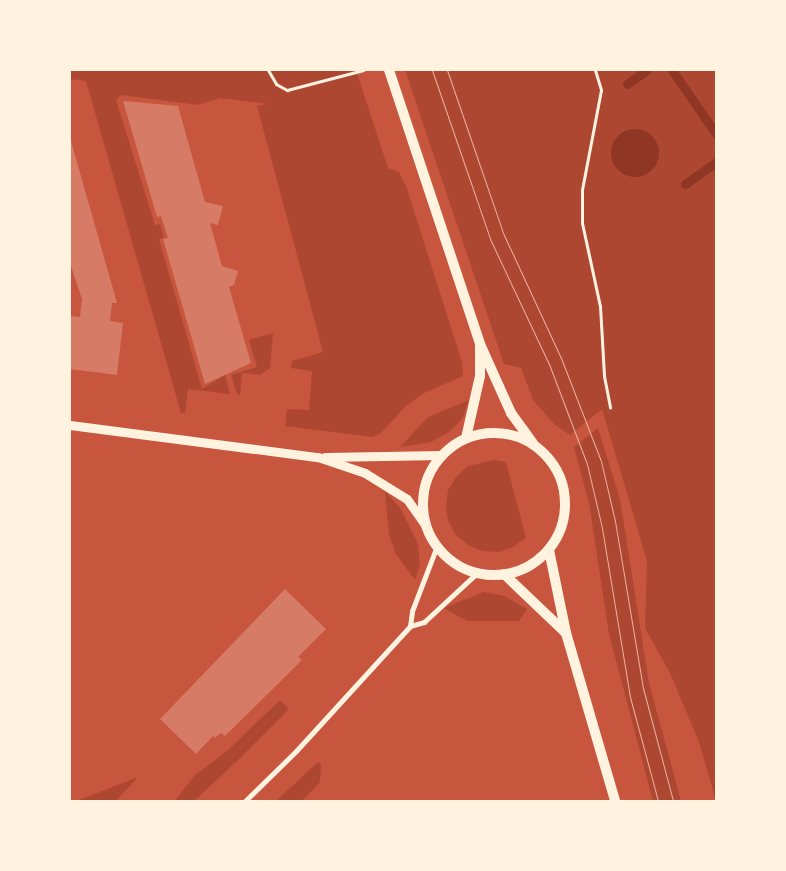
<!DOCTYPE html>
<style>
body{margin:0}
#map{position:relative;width:786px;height:871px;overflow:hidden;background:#c8553d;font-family:"Work Sans",sans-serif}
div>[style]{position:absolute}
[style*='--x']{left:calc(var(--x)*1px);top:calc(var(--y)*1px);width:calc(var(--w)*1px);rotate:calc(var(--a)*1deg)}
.green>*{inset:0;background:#ae4732}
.water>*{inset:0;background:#8f3625}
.round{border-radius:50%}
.stream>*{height:9px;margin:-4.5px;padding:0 4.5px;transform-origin:4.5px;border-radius:4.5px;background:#8f3625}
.building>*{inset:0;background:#d67c66}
.path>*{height:3px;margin:-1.5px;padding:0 1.5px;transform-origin:1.5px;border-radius:1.5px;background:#fff3e0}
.minor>*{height:5px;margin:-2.5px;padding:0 2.5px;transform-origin:2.5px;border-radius:2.5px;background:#fff3e0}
.tertiary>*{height:9px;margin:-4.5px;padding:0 4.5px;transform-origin:4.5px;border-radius:4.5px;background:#fff3e0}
.secondary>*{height:10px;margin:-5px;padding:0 5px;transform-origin:5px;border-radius:5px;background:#fff3e0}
.secondary>.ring{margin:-5px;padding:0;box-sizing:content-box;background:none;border:10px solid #fff3e0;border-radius:50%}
.tram>*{height:1px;margin:-0.5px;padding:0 0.5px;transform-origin:0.5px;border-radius:0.5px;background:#e9b49f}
span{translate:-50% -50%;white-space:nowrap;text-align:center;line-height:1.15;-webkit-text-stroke:4px #fff3e0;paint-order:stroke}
.frame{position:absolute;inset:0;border:71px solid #fff3e0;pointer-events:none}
</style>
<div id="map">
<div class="green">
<div style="clip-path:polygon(70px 70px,356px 70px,388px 168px,399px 172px,407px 189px,462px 362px,463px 376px,422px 394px,406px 406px,380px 434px,372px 437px,285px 426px,287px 409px,309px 410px,312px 371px,291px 368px,292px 361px,323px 352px,257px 106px,267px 104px,220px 98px,198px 105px,121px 95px,116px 100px,155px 225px,160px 224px,164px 237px,159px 239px,202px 389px,225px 375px,230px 394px,188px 389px,185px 413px,181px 413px,86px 81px,70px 79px)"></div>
<div style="clip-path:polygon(405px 70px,716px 70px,716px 801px,699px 742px,670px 673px,645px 628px,647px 561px,602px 409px,570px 435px,554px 424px,533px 400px,521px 368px,504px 364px)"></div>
<div style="clip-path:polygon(273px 333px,270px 368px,260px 375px,242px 373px,240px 395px,237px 394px,231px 375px,257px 367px,249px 340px)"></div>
<div style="clip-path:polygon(469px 400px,462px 419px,449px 432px,431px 442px,400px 447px,428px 417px)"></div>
<div style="clip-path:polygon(598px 428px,620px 499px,649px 683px,681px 801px,653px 801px,609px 634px,589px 503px,574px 447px)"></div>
<div style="clip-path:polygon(494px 460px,506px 462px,526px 538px,513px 547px,498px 552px,482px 551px,468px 545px,456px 535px,448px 521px,446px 506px,448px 490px,456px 477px,468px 466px)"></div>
<div style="clip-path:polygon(385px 491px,401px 509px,418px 544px,420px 564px,415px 580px,396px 554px,389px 535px)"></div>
<div style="clip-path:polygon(484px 592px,504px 596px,527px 609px,519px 621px,467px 621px,444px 608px)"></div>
<div style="clip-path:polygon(280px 700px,289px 709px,236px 762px,194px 801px,175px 801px,194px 776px,227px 751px)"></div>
<div style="clip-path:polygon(318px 762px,321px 764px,320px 782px,302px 801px,276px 801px)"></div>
<div style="clip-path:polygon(138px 777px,116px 801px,77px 801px)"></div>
</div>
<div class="water">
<div class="round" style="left:611px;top:129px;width:48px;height:48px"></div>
</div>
<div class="stream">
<div style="--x:672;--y:70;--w:78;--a:55.5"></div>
<div style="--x:627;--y:84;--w:24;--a:-35"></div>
<div style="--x:685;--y:184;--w:38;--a:-35"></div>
</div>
<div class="building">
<div style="clip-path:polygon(123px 101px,178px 106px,205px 202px,223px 206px,218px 225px,210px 223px,222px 266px,238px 271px,234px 285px,229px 287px,251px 363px,205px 384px,163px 239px,168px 238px,161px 216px,157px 217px)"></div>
<div style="clip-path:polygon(71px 141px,117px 303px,112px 303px,110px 321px,123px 323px,117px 375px,70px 369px,70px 316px,80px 317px,82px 299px,70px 263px)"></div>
<div style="clip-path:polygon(285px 589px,326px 629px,298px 657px,302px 660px,225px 736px,221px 733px,215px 738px,213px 736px,196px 754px,160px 719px)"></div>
</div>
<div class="path">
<div style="--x:268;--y:70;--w:16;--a:60"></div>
<div style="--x:276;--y:84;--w:13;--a:29"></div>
<div style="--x:287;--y:90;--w:79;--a:-14.7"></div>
<div style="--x:595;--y:70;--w:21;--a:73"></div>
<div style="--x:601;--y:90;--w:102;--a:100.8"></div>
<div style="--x:582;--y:190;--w:33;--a:90"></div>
<div style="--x:582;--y:223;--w:85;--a:77.8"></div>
<div style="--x:600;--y:306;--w:70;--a:86.7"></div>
<div style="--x:604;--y:376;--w:32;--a:79"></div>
</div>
<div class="minor">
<div style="--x:410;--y:626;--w:15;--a:-82"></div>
<div style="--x:412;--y:611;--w:70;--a:-69"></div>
<div style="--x:245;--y:801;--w:71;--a:-44.4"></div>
<div style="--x:296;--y:751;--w:169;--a:-47.6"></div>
<div style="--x:410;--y:626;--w:15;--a:-16"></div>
<div style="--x:424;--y:622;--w:72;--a:-42.8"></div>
</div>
<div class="tertiary">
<div style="--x:70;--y:425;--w:250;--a:7.4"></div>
<div style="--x:318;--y:457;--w:50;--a:18.8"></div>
<div style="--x:365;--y:473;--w:49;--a:31.8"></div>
<div style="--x:407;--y:499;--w:33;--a:55"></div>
<div style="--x:325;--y:457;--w:117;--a:-1"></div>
</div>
<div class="secondary">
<div style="--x:389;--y:70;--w:289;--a:71.6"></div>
<div style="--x:480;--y:344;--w:76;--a:65.8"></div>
<div style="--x:511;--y:413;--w:37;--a:54"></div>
<div class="ring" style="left:423px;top:433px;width:132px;height:132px"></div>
<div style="--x:466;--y:438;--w:64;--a:-77.3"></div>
<div style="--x:480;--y:376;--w:31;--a:-90"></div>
<div style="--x:549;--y:550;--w:85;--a:78.4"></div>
<div style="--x:566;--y:633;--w:175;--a:73.7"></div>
<div style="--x:504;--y:574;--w:86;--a:43.6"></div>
</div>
<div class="tram">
<div style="--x:432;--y:70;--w:181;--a:71"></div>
<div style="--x:491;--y:241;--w:136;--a:64.8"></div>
<div style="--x:549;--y:364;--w:107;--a:69.2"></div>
<div style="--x:587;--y:464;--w:66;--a:76.8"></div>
<div style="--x:602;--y:528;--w:171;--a:80.6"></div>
<div style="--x:630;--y:697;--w:108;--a:74.9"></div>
<div style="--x:447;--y:70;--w:172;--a:71"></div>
<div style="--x:503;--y:233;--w:138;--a:65.1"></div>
<div style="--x:561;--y:358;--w:110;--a:68.8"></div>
<div style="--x:601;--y:461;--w:62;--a:76.9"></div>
<div style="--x:615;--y:521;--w:169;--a:80.5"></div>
<div style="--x:643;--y:688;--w:117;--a:75.1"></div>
</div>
<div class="frame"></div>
</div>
